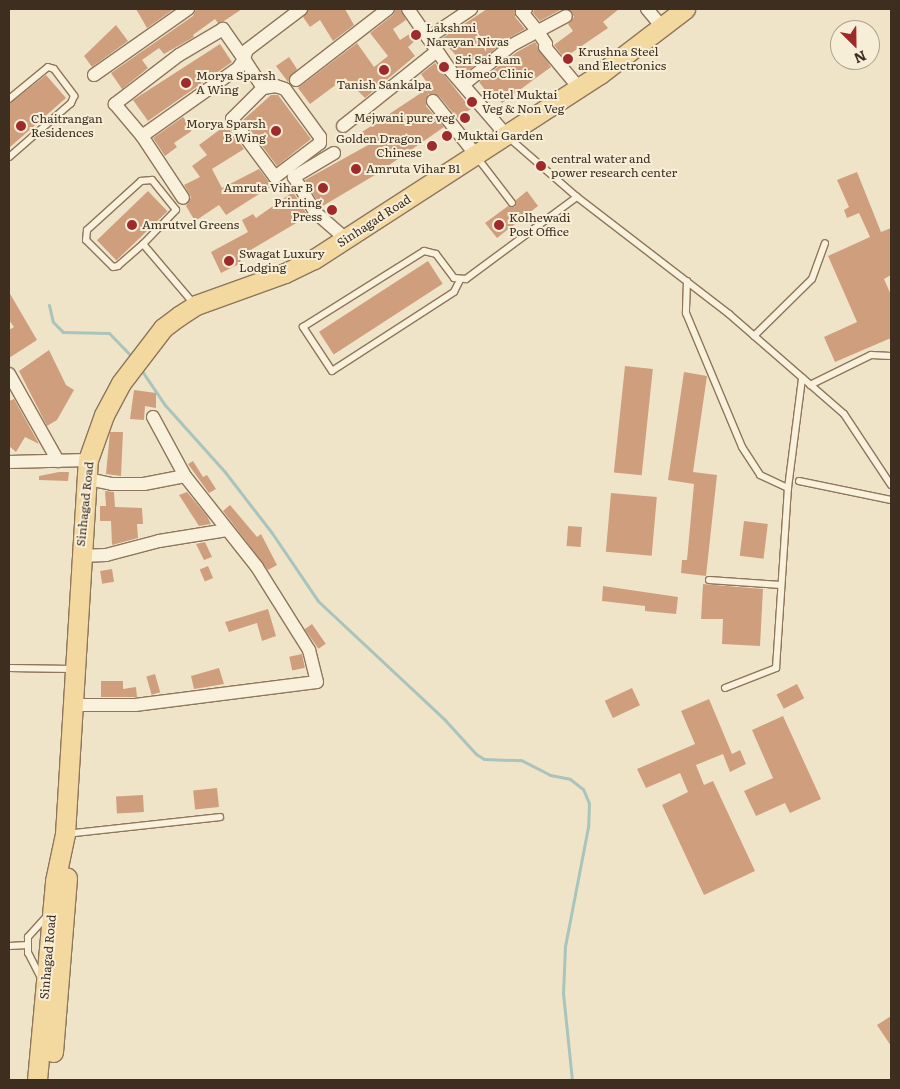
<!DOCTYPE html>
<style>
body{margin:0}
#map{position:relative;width:900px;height:1089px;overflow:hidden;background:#f0e4c8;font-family:Literata,serif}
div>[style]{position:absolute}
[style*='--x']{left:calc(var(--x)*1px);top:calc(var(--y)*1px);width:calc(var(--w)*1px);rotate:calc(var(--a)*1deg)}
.stream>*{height:3px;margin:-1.5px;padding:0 1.5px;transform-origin:1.5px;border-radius:1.5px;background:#a9c4bc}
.building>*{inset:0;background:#cf9f7d;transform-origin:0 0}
.roads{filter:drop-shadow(1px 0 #8d765c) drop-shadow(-1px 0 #8d765c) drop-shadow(0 1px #8d765c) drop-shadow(0 -1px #8d765c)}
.service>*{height:6px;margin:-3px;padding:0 3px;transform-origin:3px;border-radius:3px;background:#faf1dc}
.minor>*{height:12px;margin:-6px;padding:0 6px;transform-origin:6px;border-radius:6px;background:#faf1dc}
.primary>*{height:19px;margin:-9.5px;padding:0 9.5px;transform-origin:9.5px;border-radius:9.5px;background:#f3d9a0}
.dots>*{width:14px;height:14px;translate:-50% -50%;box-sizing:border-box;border:2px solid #f7eed8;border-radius:50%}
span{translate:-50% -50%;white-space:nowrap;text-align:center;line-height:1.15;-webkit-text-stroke:4px #f7eed8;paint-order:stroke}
.poi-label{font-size:12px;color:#3d2e20}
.left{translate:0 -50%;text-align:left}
.right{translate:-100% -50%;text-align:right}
.street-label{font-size:12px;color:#3d2e20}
.frame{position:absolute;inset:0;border:10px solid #3d2e20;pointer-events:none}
.north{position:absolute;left:830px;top:20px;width:50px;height:50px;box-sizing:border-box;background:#f7eed8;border:1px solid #ada18e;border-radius:50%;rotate:157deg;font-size:14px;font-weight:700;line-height:20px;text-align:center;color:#3d2e20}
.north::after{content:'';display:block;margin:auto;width:18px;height:22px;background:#9e2a2b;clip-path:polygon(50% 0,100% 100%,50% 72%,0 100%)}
</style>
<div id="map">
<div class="stream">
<div style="--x:49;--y:305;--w:17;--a:77"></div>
<div style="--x:53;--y:322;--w:14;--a:45"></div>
<div style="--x:63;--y:332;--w:46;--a:1.2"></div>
<div style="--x:109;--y:333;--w:33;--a:46"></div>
<div style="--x:140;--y:368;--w:45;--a:56"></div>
<div style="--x:165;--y:405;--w:90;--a:48.2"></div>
<div style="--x:225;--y:472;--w:77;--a:52.4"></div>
<div style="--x:272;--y:533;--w:82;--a:55.9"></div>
<div style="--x:318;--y:601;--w:174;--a:43.1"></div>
<div style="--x:445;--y:720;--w:46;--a:47.6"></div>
<div style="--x:476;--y:754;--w:9;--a:32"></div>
<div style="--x:484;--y:759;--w:37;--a:2"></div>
<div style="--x:521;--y:760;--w:33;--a:27"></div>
<div style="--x:550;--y:775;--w:20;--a:11"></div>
<div style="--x:570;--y:779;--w:16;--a:38"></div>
<div style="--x:583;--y:789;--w:15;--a:67"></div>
<div style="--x:589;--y:803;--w:24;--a:92"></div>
<div style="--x:588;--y:827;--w:121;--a:100.9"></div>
<div style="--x:565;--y:946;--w:47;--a:92.4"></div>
<div style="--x:563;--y:993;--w:87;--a:84.1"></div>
</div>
<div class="building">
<div style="clip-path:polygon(136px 9px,174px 9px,147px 28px)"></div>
<div style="clip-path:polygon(196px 9px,242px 9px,224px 21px,218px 23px,215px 19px,193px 35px,194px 37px,164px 54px,159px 48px,142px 60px,148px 68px,122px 89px,111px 73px,193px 16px)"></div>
<div style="clip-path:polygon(309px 9px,345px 9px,354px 25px,333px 41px,320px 20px,310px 27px,303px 17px)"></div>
<div style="clip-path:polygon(396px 9px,400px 9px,406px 20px,393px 29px,400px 40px,414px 31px,418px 38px,408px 47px,415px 56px,365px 98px,345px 78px,310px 104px,298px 88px,357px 43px,374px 67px,388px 56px,370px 33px,393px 15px)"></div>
<div style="clip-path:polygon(487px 9px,515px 9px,515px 17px,525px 29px,507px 39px,464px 74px,457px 66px,462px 62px,441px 39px)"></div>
<div style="clip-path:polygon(534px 9px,562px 9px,540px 21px,533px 13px)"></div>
<div style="clip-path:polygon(569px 9px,619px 9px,603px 22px,608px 28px,564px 58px,554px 45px,573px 31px,568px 24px,574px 17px)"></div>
<div style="clip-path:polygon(116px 25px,128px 41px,92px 67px,84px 56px)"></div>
<div style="clip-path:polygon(535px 42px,551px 67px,502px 103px,494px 93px,490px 96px,479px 82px,517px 52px)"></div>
<div style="clip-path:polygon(220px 44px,232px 62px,148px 121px,133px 100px)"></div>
<div style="clip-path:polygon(289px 57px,297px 69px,288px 82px,276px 66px)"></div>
<div style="clip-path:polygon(435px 63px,471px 109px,457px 118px,439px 96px,428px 94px,426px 106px,444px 127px,375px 175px,321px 207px,305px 180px,370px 144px,362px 132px,430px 87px,421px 74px)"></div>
<div style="clip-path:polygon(46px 75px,66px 98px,9px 148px,9px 104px)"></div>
<div style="clip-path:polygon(271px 95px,278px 95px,311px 139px,277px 166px,243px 120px)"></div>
<div style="clip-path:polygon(183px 117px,193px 130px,174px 143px,177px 147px,165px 156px,153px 138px)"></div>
<div style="clip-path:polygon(226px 125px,244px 149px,212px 169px,222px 188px,259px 169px,272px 186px,226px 215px,219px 205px,195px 221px,186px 206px,191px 197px,184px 185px,200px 177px,192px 166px,207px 155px,199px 145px)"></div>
<div style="clip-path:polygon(857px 172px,881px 232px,891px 228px,891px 275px,884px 279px,891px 295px,891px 338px,835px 362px,824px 337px,857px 322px,828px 256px,870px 237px,859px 213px,847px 218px,844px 210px,849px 207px,837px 180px)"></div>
<div style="left:148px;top:191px;width:28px;height:71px;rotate:46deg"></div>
<div style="clip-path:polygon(527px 191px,538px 206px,497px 238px,485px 223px,508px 206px,515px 207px,516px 200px)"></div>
<div style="clip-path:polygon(293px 192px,308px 216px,249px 251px,251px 254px,240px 261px,241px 263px,221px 273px,211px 252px,248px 232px,242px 220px,253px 214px,256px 218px)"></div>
<div style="left:428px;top:261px;width:27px;height:130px;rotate:57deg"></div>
<div style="clip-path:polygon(9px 292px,37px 340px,9px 358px,9px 330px,14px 327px,9px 320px)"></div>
<div style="clip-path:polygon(49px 350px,66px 385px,74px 390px,57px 420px,47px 426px,19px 371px)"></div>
<div style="left:625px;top:366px;width:28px;height:107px;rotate:6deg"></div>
<div style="clip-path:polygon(684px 372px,707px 376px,693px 472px,717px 475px,706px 576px,681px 573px,682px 560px,687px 560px,694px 484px,668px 480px)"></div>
<div style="clip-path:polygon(134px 390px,156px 393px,156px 408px,145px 406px,144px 420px,130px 419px)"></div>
<div style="clip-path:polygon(14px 399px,39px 444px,25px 437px,16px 452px,9px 446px,9px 401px)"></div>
<div style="clip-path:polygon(110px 432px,123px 432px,121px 476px,106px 474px)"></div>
<div style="clip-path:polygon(193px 461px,203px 477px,207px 475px,216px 489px,209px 493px,188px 464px)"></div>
<div style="clip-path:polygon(59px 472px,69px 472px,68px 481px,39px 480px,39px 476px)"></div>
<div style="clip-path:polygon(105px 491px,114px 492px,115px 507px,142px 508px,143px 524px,137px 524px,138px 538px,112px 545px,111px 521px,100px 521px,100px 506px,106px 506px)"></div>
<div style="clip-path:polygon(187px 492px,207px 516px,211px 524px,199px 526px,179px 495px)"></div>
<div style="left:611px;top:493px;width:46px;height:59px;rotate:5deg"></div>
<div style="clip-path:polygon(230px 505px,257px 537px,261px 534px,277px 565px,268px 570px,223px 511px)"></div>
<div style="left:744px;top:521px;width:24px;height:35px;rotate:7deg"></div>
<div style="left:568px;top:526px;width:14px;height:20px;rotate:4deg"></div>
<div style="clip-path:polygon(205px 542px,212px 557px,204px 560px,196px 544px)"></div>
<div style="left:208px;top:566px;width:13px;height:9px;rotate:67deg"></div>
<div style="left:112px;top:569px;width:13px;height:12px;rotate:81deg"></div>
<div style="clip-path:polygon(703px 584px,763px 589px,760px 646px,722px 644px,723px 619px,701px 619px)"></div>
<div style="clip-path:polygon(603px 586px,678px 597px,676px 614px,645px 611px,645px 606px,602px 601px)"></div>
<div style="clip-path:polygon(268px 609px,276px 636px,262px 641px,257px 623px,229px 632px,225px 622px)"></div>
<div style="left:312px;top:624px;width:24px;height:9px;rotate:55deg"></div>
<div style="left:302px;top:654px;width:14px;height:13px;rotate:78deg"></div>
<div style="clip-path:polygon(219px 668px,224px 684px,194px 689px,191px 676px)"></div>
<div style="left:155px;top:674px;width:19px;height:9px;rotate:74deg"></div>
<div style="clip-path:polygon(101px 681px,123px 681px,123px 689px,136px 687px,137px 697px,101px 697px)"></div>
<div style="left:797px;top:684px;width:16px;height:23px;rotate:63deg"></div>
<div style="left:632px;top:688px;width:19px;height:30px;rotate:65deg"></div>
<div style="clip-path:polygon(709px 699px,732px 754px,740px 750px,746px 764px,730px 772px,723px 754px,696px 765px,704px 785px,713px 781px,755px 871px,704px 895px,662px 805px,688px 792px,680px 773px,646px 788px,637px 769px,695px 744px,681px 711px)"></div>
<div style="clip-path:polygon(783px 716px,821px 799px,790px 813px,785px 803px,756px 816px,744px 791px,773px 778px,752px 730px)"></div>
<div style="left:217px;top:788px;width:19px;height:24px;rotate:84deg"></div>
<div style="left:143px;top:795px;width:17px;height:27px;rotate:87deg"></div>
<div style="clip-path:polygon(891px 1016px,891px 1046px,877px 1025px)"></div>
</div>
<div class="roads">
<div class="service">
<div style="--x:9;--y:99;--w:50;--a:-39.4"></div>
<div style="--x:48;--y:67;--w:6;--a:18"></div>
<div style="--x:54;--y:69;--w:34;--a:53"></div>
<div style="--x:74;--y:96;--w:8;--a:113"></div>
<div style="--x:71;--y:103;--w:82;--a:138.9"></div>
<div style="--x:508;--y:137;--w:91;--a:41"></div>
<div style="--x:577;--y:197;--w:192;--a:37.6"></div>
<div style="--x:729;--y:314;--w:152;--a:41"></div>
<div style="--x:844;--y:414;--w:85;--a:56.5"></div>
<div style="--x:476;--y:156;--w:59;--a:52.5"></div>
<div style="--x:152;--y:180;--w:38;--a:51"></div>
<div style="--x:176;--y:210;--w:47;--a:134.1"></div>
<div style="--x:143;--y:244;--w:33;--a:139"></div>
<div style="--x:118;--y:266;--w:5;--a:169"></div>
<div style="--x:113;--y:267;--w:38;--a:-135"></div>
<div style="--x:86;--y:240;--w:10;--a:-84"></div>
<div style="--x:87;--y:230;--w:73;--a:-42.2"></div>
<div style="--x:141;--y:181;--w:11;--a:-5"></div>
<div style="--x:143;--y:244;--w:80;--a:49.6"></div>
<div style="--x:460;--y:280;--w:13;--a:117"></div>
<div style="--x:454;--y:292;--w:145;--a:147.1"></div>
<div style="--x:332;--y:371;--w:53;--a:-123.4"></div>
<div style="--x:303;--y:327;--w:143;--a:-32.1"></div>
<div style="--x:424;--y:251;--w:12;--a:14"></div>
<div style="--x:436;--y:254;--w:30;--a:53"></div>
<div style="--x:454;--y:278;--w:12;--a:5"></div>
<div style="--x:466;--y:279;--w:138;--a:-36.5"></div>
<div style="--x:687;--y:281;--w:32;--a:92"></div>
<div style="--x:686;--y:313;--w:145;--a:67.3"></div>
<div style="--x:742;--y:447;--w:33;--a:57"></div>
<div style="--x:760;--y:475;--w:31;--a:25"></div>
<div style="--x:754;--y:336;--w:81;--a:-44.5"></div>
<div style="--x:812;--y:279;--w:38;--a:-70"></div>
<div style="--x:810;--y:385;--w:68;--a:-26.2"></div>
<div style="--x:871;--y:355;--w:20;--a:3"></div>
<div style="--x:799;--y:481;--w:94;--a:11.7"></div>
<div style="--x:709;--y:580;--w:72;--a:4"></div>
<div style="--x:9;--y:668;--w:63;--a:0.9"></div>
<div style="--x:725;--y:688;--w:55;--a:-21.4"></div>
<div style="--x:776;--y:668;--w:180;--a:-86.2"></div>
<div style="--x:788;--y:488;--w:111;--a:-82.7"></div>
<div style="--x:66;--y:834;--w:155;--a:-6.3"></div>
<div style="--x:9;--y:946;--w:19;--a:-3"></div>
<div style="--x:41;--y:978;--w:28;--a:-117"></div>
<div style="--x:28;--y:953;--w:16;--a:-90"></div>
<div style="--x:28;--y:937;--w:28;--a:-48"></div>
</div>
<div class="minor">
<div style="--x:408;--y:9;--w:75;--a:55.3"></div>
<div style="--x:451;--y:71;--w:84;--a:49.3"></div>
<div style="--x:526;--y:9;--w:5;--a:143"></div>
<div style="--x:522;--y:12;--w:26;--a:51"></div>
<div style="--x:538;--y:32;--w:14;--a:56"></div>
<div style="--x:546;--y:44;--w:3;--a:108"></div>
<div style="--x:545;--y:47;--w:53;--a:50.3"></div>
<div style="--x:647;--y:9;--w:23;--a:50"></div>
<div style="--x:428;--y:38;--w:52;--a:-34"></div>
<div style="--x:94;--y:75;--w:115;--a:-35.1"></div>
<div style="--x:296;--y:80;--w:116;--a:-37.7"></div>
<div style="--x:464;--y:84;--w:62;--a:-39.1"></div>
<div style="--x:512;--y:45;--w:61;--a:-28.2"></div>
<div style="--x:263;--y:88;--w:44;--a:135"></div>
<div style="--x:232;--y:119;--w:72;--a:53.4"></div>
<div style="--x:275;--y:177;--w:56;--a:-37.1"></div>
<div style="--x:320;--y:143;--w:6;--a:-90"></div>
<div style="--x:320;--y:137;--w:59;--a:-126.1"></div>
<div style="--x:285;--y:89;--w:9;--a:-162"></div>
<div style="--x:276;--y:86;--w:13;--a:171"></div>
<div style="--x:263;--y:88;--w:35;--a:-123"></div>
<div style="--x:244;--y:59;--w:37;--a:-125"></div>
<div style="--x:223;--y:29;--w:51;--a:149.4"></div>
<div style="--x:179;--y:55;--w:81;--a:142.6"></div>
<div style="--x:115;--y:104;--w:42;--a:49.8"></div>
<div style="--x:142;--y:136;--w:118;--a:-35.3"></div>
<div style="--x:238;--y:68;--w:11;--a:-56"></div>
<div style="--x:244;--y:59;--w:9;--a:-72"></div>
<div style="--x:247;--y:50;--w:68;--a:-37.2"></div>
<div style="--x:433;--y:101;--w:69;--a:51.5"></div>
<div style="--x:343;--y:126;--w:120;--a:-38.6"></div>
<div style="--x:142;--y:136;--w:74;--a:56.5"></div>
<div style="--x:334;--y:153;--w:47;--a:149"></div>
<div style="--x:294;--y:177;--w:41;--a:59"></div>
<div style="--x:315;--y:212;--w:41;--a:41.1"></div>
<div style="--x:9;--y:374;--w:100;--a:60.6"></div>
<div style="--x:153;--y:417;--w:69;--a:61.6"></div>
<div style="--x:9;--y:462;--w:79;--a:-1.5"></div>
<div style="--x:80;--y:556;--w:26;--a:-2"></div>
<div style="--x:106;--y:555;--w:55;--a:-14.8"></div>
<div style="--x:159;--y:541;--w:69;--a:-9.2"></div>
<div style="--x:75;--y:705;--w:60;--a:0"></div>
<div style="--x:135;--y:705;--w:183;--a:-7.2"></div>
<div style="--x:317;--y:682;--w:33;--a:-104"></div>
<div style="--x:309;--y:650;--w:98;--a:-122.1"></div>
<div style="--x:257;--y:567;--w:116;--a:-128.4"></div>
<div style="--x:185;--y:476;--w:42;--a:169"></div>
<div style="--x:144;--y:484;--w:32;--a:180"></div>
<div style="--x:112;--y:484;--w:25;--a:-168"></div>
</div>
<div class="primary">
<div style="--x:53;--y:1052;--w:175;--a:-85.4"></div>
<div style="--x:37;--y:1080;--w:200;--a:-84.8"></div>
<div style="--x:55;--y:881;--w:48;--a:-78"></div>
<div style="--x:65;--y:834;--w:375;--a:-86.5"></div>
<div style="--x:88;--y:460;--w:48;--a:-70.4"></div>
<div style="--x:104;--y:415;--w:36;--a:-62"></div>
<div style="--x:121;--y:383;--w:69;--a:-52.6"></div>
<div style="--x:163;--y:328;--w:20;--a:-37"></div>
<div style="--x:179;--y:316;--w:20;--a:-33"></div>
<div style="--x:196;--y:305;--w:95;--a:-19.8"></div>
<div style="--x:285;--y:273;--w:32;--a:-26"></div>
<div style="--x:314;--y:259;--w:341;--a:-32.9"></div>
<div style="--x:600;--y:74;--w:107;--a:-37.4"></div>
</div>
</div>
<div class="dots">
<div style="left:416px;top:35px;background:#9e2a2b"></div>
<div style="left:568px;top:59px;background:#9e2a2b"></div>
<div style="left:444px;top:67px;background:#9e2a2b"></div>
<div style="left:384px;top:70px;background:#9e2a2b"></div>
<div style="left:186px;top:83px;background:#9e2a2b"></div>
<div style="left:472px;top:102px;background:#9e2a2b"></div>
<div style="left:465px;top:118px;background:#9e2a2b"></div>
<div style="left:21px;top:126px;background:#9e2a2b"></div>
<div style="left:276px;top:131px;background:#9e2a2b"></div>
<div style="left:447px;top:136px;background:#9e2a2b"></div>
<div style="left:432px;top:146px;background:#9e2a2b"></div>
<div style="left:541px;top:166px;background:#9e2a2b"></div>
<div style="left:356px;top:169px;background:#9e2a2b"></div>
<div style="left:323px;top:188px;background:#9e2a2b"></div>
<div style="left:332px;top:210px;background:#9e2a2b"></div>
<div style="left:132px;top:225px;background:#9e2a2b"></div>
<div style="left:499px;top:225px;background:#9e2a2b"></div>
<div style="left:229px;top:261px;background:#9e2a2b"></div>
</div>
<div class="poi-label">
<span class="left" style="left:426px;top:35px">Lakshmi<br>Narayan Nivas</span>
<span class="left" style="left:578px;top:59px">Krushna Steel<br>and Electronics</span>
<span class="left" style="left:455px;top:67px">Sri Sai Ram<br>Homeo Clinic</span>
<span class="left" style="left:196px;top:83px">Morya Sparsh<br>A Wing</span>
<span style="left:384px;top:85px">Tanish Sankalpa</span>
<span class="left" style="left:482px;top:102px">Hotel Muktai<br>Veg &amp; Non Veg</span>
<span class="right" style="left:455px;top:118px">Mejwani pure veg</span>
<span class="left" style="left:31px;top:126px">Chaitrangan<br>Residences</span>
<span class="right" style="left:266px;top:131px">Morya Sparsh<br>B Wing</span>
<span class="left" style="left:457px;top:136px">Muktai Garden</span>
<span class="right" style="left:422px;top:146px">Golden Dragon<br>Chinese</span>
<span class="left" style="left:551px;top:166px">central water and<br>power research center</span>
<span class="left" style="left:366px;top:169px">Amruta Vihar B1</span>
<span class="right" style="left:313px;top:188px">Amruta Vihar B</span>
<span class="right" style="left:322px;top:210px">Printing<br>Press</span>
<span class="left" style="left:509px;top:225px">Kolhewadi<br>Post Office</span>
<span class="left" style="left:142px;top:225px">Amrutvel Greens</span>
<span class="left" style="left:239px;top:261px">Swagat Luxury<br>Lodging</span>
</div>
<div class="street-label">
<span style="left:374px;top:221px;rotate:-33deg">Sinhagad Road</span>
<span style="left:85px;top:504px;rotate:-84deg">Sinhagad Road</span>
<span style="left:48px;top:957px;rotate:-85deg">Sinhagad Road</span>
</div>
<div class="frame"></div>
<div class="north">N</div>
</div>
